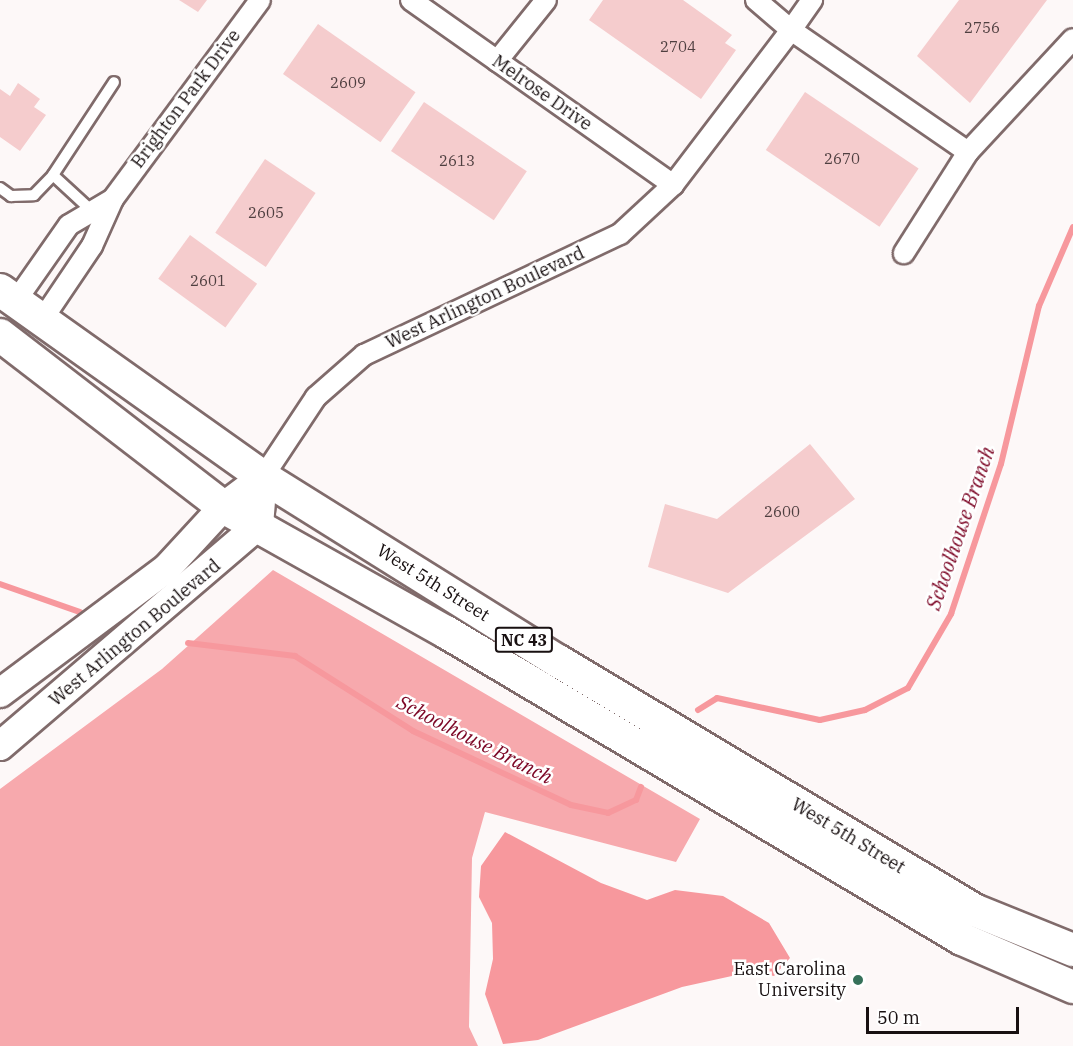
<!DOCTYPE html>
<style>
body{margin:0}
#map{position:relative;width:1073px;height:1046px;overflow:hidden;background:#fdf8f8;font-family:"IBM Plex Serif",serif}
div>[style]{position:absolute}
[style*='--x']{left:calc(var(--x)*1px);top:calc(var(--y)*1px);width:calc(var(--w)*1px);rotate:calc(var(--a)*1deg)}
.forest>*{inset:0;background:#f7a9ad}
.water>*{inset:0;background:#f7989d}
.stream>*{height:6px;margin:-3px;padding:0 3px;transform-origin:3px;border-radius:3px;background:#f7989d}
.building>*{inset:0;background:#f5cccd;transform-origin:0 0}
.roads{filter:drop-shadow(2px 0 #806b6b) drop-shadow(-2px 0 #806b6b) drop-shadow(0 2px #806b6b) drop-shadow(0 -2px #806b6b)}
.service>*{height:10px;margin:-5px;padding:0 5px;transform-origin:5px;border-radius:5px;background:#fff}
.minor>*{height:20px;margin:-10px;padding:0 10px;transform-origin:10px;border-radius:10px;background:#fff}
.secondary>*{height:28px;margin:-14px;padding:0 14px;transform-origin:14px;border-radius:14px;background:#fff}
.primary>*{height:32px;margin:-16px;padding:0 16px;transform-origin:16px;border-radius:16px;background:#fff}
.dots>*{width:16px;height:16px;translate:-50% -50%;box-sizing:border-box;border:3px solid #fff;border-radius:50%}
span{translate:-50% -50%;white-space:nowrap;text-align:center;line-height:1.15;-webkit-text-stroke:5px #fff;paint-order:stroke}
.number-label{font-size:15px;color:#4f3f40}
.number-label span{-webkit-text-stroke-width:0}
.shield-label span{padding:2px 4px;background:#fff;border:2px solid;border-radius:4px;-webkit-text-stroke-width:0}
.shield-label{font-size:16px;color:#181011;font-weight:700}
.street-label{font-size:18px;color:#181011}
.poi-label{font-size:18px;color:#181011}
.right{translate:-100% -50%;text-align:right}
.water-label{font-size:20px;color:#7c0625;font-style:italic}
.scale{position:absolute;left:866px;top:1007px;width:153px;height:27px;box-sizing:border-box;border:3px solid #181011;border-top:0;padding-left:8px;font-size:18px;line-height:21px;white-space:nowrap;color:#181011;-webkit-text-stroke:4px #fff;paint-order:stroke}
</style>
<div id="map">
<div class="forest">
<div style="clip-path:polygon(273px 570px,700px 819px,676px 862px,485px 812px,472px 858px,469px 1027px,478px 1046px,0 1046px,0 789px,162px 669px)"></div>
</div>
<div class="water">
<div style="clip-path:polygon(505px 832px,601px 883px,647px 900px,675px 890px,723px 896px,769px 923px,790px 958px,774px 976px,750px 972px,682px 987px,538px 1040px,503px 1044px,485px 994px,493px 959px,492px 923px,479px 897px,481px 866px)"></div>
</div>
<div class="stream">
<div style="--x:0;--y:584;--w:85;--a:19.3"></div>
<div style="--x:188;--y:643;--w:108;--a:6.9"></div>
<div style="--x:295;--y:656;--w:140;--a:32.4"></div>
<div style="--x:413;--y:731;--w:174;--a:25.1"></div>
<div style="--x:571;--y:805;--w:38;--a:12"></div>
<div style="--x:608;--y:813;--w:31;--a:-25"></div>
<div style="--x:636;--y:800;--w:14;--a:-69"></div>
<div style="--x:698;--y:710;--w:22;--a:-32"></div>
<div style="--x:717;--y:698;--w:105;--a:12.1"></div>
<div style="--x:820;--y:720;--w:46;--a:-12.5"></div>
<div style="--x:865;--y:710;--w:48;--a:-27.1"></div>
<div style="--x:908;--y:688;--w:86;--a:-59.8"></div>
<div style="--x:951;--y:614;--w:158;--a:-71.6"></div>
<div style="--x:1001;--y:464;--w:163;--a:-76.5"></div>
<div style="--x:1039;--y:306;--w:86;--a:-66.7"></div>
</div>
<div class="building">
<div style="clip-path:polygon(179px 0,207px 0,198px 12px)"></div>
<div style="clip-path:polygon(603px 0,683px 0,732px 35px,725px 43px,736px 50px,701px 99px,589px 20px)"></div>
<div style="clip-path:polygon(959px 0,1047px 0,970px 103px,917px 56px)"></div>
<div style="left:318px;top:24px;width:119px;height:61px;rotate:35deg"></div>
<div style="clip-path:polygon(18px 83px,40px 99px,34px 107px,46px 115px,20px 151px,0 137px,0 89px,10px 96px)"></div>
<div style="left:805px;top:92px;width:137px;height:70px;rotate:34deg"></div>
<div style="left:424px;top:102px;width:124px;height:59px;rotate:34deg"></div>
<div style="left:265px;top:159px;width:61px;height:89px;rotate:34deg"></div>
<div style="left:190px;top:235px;width:83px;height:54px;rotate:36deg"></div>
<div style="clip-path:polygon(810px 444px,855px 499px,728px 593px,648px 567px,665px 504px,717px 519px)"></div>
</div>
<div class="roads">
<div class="service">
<div style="--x:0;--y:188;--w:14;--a:36"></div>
<div style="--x:11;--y:196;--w:23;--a:-2"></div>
<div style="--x:34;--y:195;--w:28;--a:-46"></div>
<div style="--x:92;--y:211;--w:53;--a:-137.3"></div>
<div style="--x:53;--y:175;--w:111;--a:-56.7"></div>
</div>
<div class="minor">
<div style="--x:411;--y:0;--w:321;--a:35.2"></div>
<div style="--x:756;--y:0;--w:46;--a:40.6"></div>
<div style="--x:791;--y:30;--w:37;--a:-55"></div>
<div style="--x:497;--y:61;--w:78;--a:-51.2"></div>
<div style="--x:968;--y:152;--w:154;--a:-47.1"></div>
<div style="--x:15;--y:302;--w:94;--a:-55"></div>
<div style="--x:69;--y:225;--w:51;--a:-30.6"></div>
<div style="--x:40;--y:323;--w:93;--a:-56"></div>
<div style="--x:92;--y:246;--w:51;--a:-65.9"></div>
<div style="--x:113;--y:199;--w:247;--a:-53.5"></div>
<div style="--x:263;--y:477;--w:96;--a:-56.5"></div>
<div style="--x:316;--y:397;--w:64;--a:-41.2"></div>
<div style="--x:364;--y:355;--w:283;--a:-25.3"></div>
<div style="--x:620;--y:234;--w:72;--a:-42.8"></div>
<div style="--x:673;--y:185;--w:195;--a:-52.7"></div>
<div style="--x:791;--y:30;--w:215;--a:34.6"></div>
<div style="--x:968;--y:152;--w:120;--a:122.4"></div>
</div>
<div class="secondary">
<div style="--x:0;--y:693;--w:209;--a:-36.8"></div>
<div style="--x:167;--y:568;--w:83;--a:-47.4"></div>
<div style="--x:223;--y:507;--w:50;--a:-36.9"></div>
<div style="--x:0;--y:746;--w:340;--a:-40.5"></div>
<div style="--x:259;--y:525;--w:48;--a:-85.2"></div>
</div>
<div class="primary">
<div style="--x:0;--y:290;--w:323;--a:35.4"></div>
<div style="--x:263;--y:477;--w:348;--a:32"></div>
<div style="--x:558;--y:661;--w:485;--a:30.9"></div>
<div style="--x:974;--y:910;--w:107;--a:22"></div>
<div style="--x:0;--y:335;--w:282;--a:37.6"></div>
<div style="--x:223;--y:507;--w:256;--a:29.3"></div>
<div style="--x:446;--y:632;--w:600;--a:30.75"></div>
<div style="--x:962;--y:939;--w:121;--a:23.4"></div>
</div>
</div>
<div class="dots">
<div style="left:858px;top:980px;background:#36715a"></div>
</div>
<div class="number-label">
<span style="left:982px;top:28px">2756</span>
<span style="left:678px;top:47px">2704</span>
<span style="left:348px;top:83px">2609</span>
<span style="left:842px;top:159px">2670</span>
<span style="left:457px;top:161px">2613</span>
<span style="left:266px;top:213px">2605</span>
<span style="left:208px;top:281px">2601</span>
<span style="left:782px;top:512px">2600</span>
</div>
<div class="shield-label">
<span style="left:524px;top:640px">NC 43</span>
</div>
<div class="street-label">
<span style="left:542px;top:93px;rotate:35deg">Melrose Drive</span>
<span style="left:186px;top:99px;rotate:-53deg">Brighton Park Drive</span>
<span style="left:485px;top:298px;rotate:-25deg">West Arlington Boulevard</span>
<span style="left:433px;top:583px;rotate:32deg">West 5th Street</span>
<span style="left:135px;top:633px;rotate:-40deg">West Arlington Boulevard</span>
<span style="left:848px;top:836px;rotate:31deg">West 5th Street</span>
</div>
<div class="poi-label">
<span class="right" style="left:846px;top:980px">East Carolina<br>University</span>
</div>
<div class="water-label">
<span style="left:960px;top:528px;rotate:-71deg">Schoolhouse Branch</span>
<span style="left:475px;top:739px;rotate:27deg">Schoolhouse Branch</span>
</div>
<div class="scale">50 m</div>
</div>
